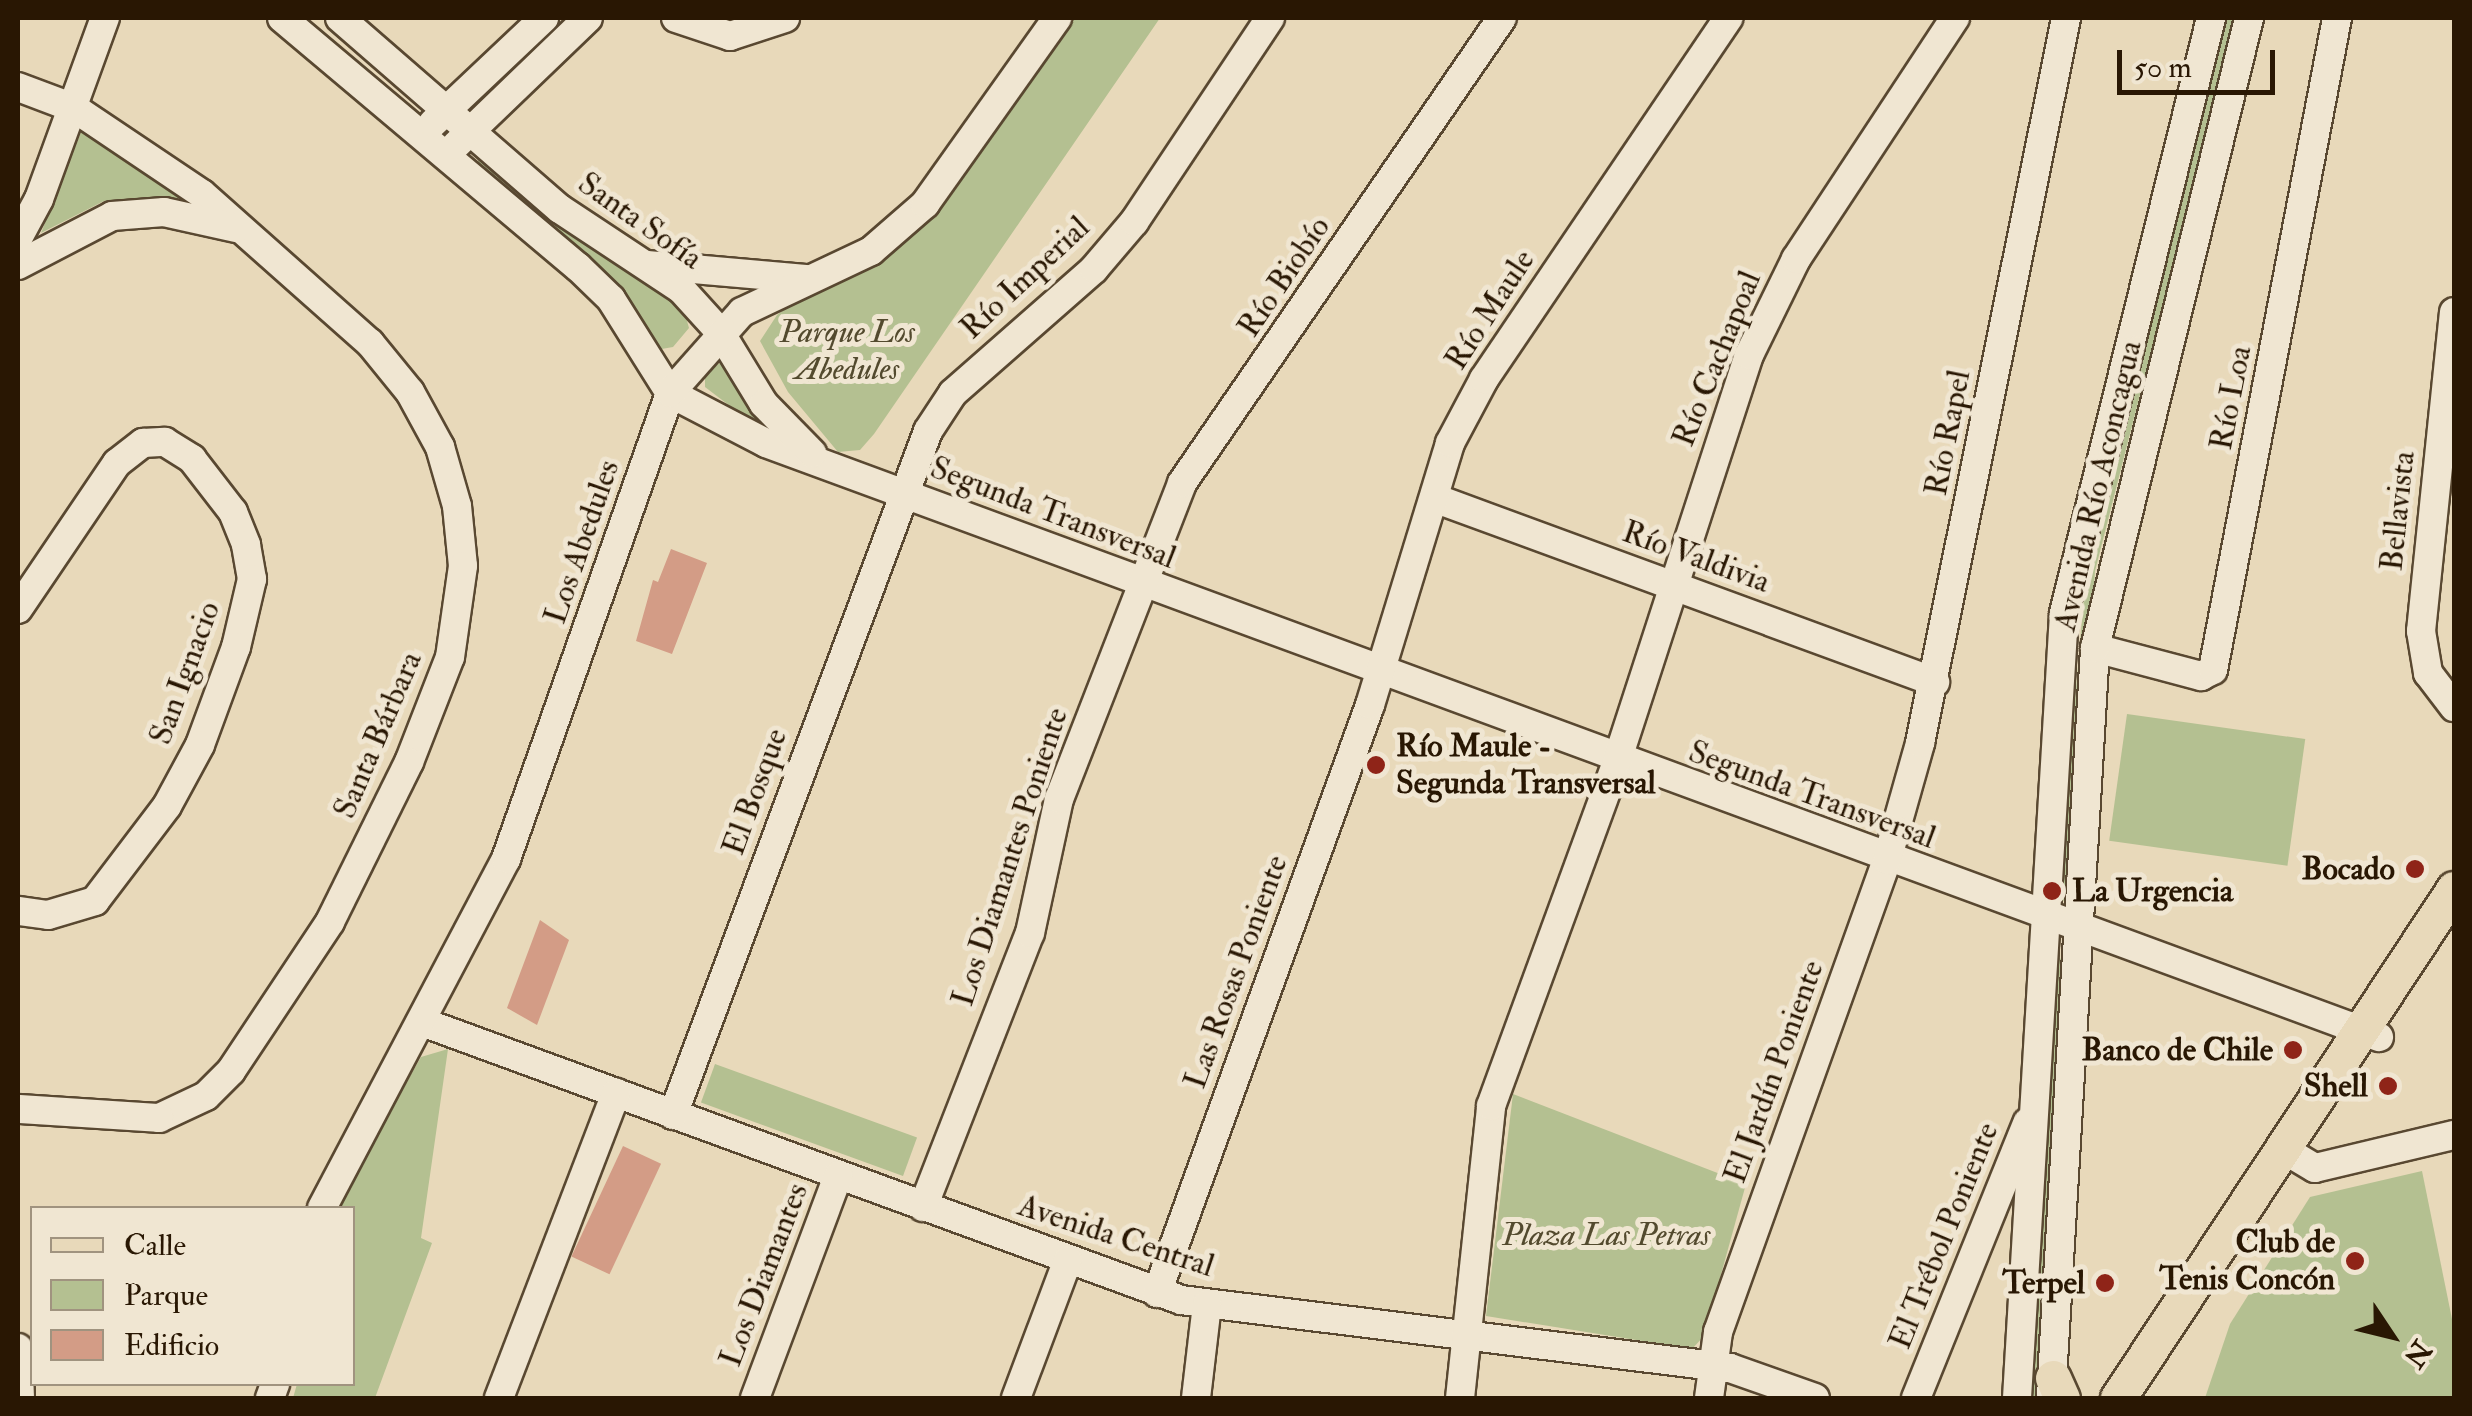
<!DOCTYPE html>
<meta charset="utf-8">
<style>
body{margin:0}
#map{position:relative;width:2472px;height:1416px;overflow:hidden;background:#e8d9ba;font-family:"IM FELL Double Pica",serif}
div>[style]{position:absolute}
[style*='--x']{left:calc(var(--x)*1px);top:calc(var(--y)*1px);width:calc(var(--w)*1px);rotate:calc(var(--a)*1deg)}
.green>*{inset:0;background:#b4c091;transform-origin:0 0}
.building>*{inset:0;background:#d39c86;transform-origin:0 0}
.roads{filter:drop-shadow(2px 0 #594831) drop-shadow(-2px 0 #594831) drop-shadow(0 2px #594831) drop-shadow(0 -2px #594831)}
.minor>*{height:28px;margin:-14px;padding:0 14px;transform-origin:14px;border-radius:14px;background:#f0e6d2}
.major>*{height:35px;margin:-17.5px;padding:0 17.5px;transform-origin:17.5px;border-radius:17.5px;background:#e8d9ba}
.dots>*{width:28px;height:28px;translate:-50% -50%;box-sizing:border-box;border:5px solid #f0e6d2;border-radius:50%}
span{translate:-50% -50%;white-space:nowrap;text-align:center;line-height:1.15;-webkit-text-stroke:10px #f0e6d2;paint-order:stroke}
.street-label{font-size:32px;color:#291703}
.park-label{font-size:32px;color:#534a2e;font-style:italic}
.poi-label{font-size:32px;color:#291703;font-weight:700}
.left{translate:0 -50%;text-align:left}
.right{translate:-100% -50%;text-align:right}
.frame{position:absolute;inset:0;border:20px solid #291703;pointer-events:none}
.legend{position:absolute;left:30px;top:1206px;width:325px;height:180px;box-sizing:border-box;background:#f0e6d2;border:2px solid #a0937f;margin:0;padding:12px 18px;list-style:none;font-size:30px;color:#291703}
.legend li{display:flex;align-items:center;gap:20px;height:50px}
.legend b{width:50px;border:2px solid #a0937f}
.north{position:absolute;left:2342px;top:1286px;width:100px;height:100px;-webkit-text-stroke:8px #f0e6d2;paint-order:stroke;rotate:125deg;font-size:28px;font-weight:700;line-height:40px;text-align:center;color:#291703}
.north::after{content:'';display:block;margin:auto;width:35px;height:45px;background:#291703;clip-path:polygon(50% 0,100% 100%,50% 72%,0 100%)}
.scale{position:absolute;left:2117px;top:50px;width:158px;height:45px;box-sizing:border-box;border:5px solid #291703;border-top:0;padding-left:12px;font-size:30px;line-height:35px;white-space:nowrap;color:#291703;-webkit-text-stroke:8px #f0e6d2;paint-order:stroke}
</style>
<div id="map">
<div class="green">
<div style="clip-path:polygon(1075px 18px,1160px 18px,874px 434px,860px 450px,838px 452px,788px 392px,760px 341px,777px 315px,965px 171px)"></div>
<div style="clip-path:polygon(2225px 18px,2236px 18px,2095px 571px,2073px 906px,2058px 898px,2087px 561px)"></div>
<div style="clip-path:polygon(83px 127px,185px 198px,104px 201px,41px 233px)"></div>
<div style="clip-path:polygon(482px 156px,653px 280px,684px 310px,689px 328px,673px 347px,656px 350px,637px 310px,603px 273px,475px 165px)"></div>
<div style="clip-path:polygon(725px 360px,764px 426px,764px 432px,705px 387px,705px 372px)"></div>
<div style="left:2127px;top:714px;width:180px;height:128px;rotate:8deg"></div>
<div style="clip-path:polygon(2056px 956px,2066px 962px,2041px 1398px,2025px 1398px)"></div>
<div style="clip-path:polygon(448px 1049px,421px 1238px,432px 1243px,375px 1398px,293px 1398px,297px 1384px,352px 1384px,352px 1208px,335px 1208px,421px 1057px)"></div>
<div style="left:715px;top:1064px;width:215px;height:41px;rotate:20deg"></div>
<div style="clip-path:polygon(1513px 1094px,1746px 1184px,1704px 1336px,1692px 1349px,1486px 1316px)"></div>
<div style="clip-path:polygon(2422px 1171px,2454px 1329px,2454px 1398px,2205px 1398px,2230px 1324px,2310px 1197px)"></div>
</div>
<div class="building">
<div style="clip-path:polygon(671px 549px,707px 563px,672px 654px,636px 641px,653px 580px,658px 582px)"></div>
<div style="clip-path:polygon(540px 920px,569px 940px,537px 1025px,507px 1008px)"></div>
<div style="left:623px;top:1146px;width:42px;height:122px;rotate:25deg"></div>
</div>
<div class="roads">
<div class="minor">
<div style="--x:282;--y:18;--w:387;--a:40.1"></div>
<div style="--x:578;--y:267;--w:46;--a:44.1"></div>
<div style="--x:611;--y:299;--w:111;--a:57.9"></div>
<div style="--x:670;--y:393;--w:108;--a:27.5"></div>
<div style="--x:766;--y:443;--w:1719;--a:20.22"></div>
<div style="--x:340;--y:18;--w:291;--a:41"></div>
<div style="--x:560;--y:209;--w:145;--a:33.5"></div>
<div style="--x:681;--y:289;--w:58;--a:47.8"></div>
<div style="--x:720;--y:332;--w:84;--a:58.6"></div>
<div style="--x:764;--y:404;--w:69;--a:45.6"></div>
<div style="--x:676;--y:18;--w:57;--a:18.4"></div>
<div style="--x:730;--y:36;--w:58;--a:-18.1"></div>
<div style="--x:18;--y:87;--w:60;--a:20.6"></div>
<div style="--x:74;--y:108;--w:154;--a:33.9"></div>
<div style="--x:202;--y:194;--w:225;--a:41.6"></div>
<div style="--x:370;--y:343;--w:63;--a:50.8"></div>
<div style="--x:410;--y:392;--w:63;--a:61.4"></div>
<div style="--x:440;--y:447;--w:61;--a:73.9"></div>
<div style="--x:457;--y:506;--w:60;--a:84.3"></div>
<div style="--x:463;--y:566;--w:92;--a:98.1"></div>
<div style="--x:450;--y:657;--w:113;--a:111.3"></div>
<div style="--x:409;--y:762;--w:178;--a:116.3"></div>
<div style="--x:330;--y:922;--w:179;--a:123.6"></div>
<div style="--x:231;--y:1071;--w:35;--a:135"></div>
<div style="--x:206;--y:1096;--w:52;--a:154.9"></div>
<div style="--x:159;--y:1118;--w:141;--a:-176.3"></div>
<div style="--x:433;--y:123;--w:153;--a:-43.4"></div>
<div style="--x:456;--y:145;--w:183;--a:-43.9"></div>
<div style="--x:18;--y:238;--w:44;--a:-61.7"></div>
<div style="--x:39;--y:199;--w:193;--a:-70"></div>
<div style="--x:18;--y:265;--w:106;--a:-27.5"></div>
<div style="--x:112;--y:216;--w:52;--a:-4.4"></div>
<div style="--x:164;--y:212;--w:74;--a:12.5"></div>
<div style="--x:647;--y:265;--w:162;--a:5"></div>
<div style="--x:2454;--y:312;--w:321;--a:95.9"></div>
<div style="--x:2421;--y:631;--w:43;--a:80.5"></div>
<div style="--x:2428;--y:673;--w:43;--a:52.6"></div>
<div style="--x:1434;--y:498;--w:534;--a:20.17"></div>
<div style="--x:18;--y:609;--w:176;--a:-55.9"></div>
<div style="--x:117;--y:463;--w:33;--a:-38"></div>
<div style="--x:143;--y:443;--w:22;--a:-3"></div>
<div style="--x:165;--y:442;--w:32;--a:32"></div>
<div style="--x:192;--y:459;--w:67;--a:52.3"></div>
<div style="--x:233;--y:512;--w:35;--a:68"></div>
<div style="--x:246;--y:545;--w:35;--a:80"></div>
<div style="--x:252;--y:579;--w:70;--a:103.2"></div>
<div style="--x:236;--y:647;--w:104;--a:110.2"></div>
<div style="--x:200;--y:745;--w:69;--a:118.4"></div>
<div style="--x:167;--y:806;--w:119;--a:127.2"></div>
<div style="--x:95;--y:901;--w:49;--a:163.4"></div>
<div style="--x:48;--y:915;--w:30;--a:-172"></div>
<div style="--x:2095;--y:648;--w:110;--a:14.8"></div>
<div style="--x:2201;--y:676;--w:13;--a:-27"></div>
<div style="--x:2213;--y:670;--w:664;--a:-79.23"></div>
<div style="--x:425;--y:1023;--w:805;--a:20.12"></div>
<div style="--x:1181;--y:1300;--w:553;--a:7.06"></div>
<div style="--x:1730;--y:1368;--w:90;--a:19.4"></div>
<div style="--x:673;--y:1115;--w:730;--a:-69.55"></div>
<div style="--x:928;--y:431;--w:45;--a:-56.7"></div>
<div style="--x:953;--y:393;--w:188;--a:-41.3"></div>
<div style="--x:1094;--y:269;--w:62;--a:-49.6"></div>
<div style="--x:1134;--y:222;--w:245;--a:-56.3"></div>
<div style="--x:2283;--y:1149;--w:37;--a:31"></div>
<div style="--x:2315;--y:1168;--w:143;--a:-13.4"></div>
<div style="--x:923;--y:1207;--w:294;--a:-68.7"></div>
<div style="--x:1030;--y:933;--w:137;--a:-77.8"></div>
<div style="--x:1059;--y:799;--w:339;--a:-68.7"></div>
<div style="--x:1182;--y:483;--w:564;--a:-55.47"></div>
<div style="--x:322;--y:1208;--w:395;--a:-62.2"></div>
<div style="--x:506;--y:859;--w:494;--a:-70.6"></div>
<div style="--x:670;--y:393;--w:108;--a:-48.4"></div>
<div style="--x:742;--y:312;--w:143;--a:-25.3"></div>
<div style="--x:871;--y:251;--w:72;--a:-41"></div>
<div style="--x:925;--y:204;--w:228;--a:-54.6"></div>
<div style="--x:1157;--y:1293;--w:625;--a:-70.09"></div>
<div style="--x:1370;--y:705;--w:274;--a:-73"></div>
<div style="--x:1450;--y:443;--w:72;--a:-62"></div>
<div style="--x:1484;--y:379;--w:436;--a:-55.9"></div>
<div style="--x:18;--y:1348;--w:50;--a:87.7"></div>
<div style="--x:2051;--y:1396;--w:749;--a:-86.63"></div>
<div style="--x:2095;--y:648;--w:649;--a:-76.26"></div>
<div style="--x:270;--y:1398;--w:15;--a:-70"></div>
<div style="--x:499;--y:1398;--w:327;--a:-69"></div>
<div style="--x:755;--y:1398;--w:237;--a:-69.5"></div>
<div style="--x:1016;--y:1398;--w:147;--a:-69.4"></div>
<div style="--x:1196;--y:1398;--w:95;--a:-83.3"></div>
<div style="--x:1460;--y:1398;--w:294;--a:-83.9"></div>
<div style="--x:1491;--y:1106;--w:367;--a:-69.9"></div>
<div style="--x:1617;--y:761;--w:427;--a:-72"></div>
<div style="--x:1749;--y:355;--w:107;--a:-63.9"></div>
<div style="--x:1796;--y:259;--w:289;--a:-56.6"></div>
<div style="--x:1709;--y:1398;--w:67;--a:-82.2"></div>
<div style="--x:1718;--y:1332;--w:501;--a:-70.3"></div>
<div style="--x:1887;--y:860;--w:122;--a:-74.2"></div>
<div style="--x:1920;--y:743;--w:740;--a:-78.61"></div>
<div style="--x:1916;--y:1398;--w:297;--a:-68"></div>
<div style="--x:2017;--y:1398;--w:786;--a:-86.57"></div>
<div style="--x:2064;--y:613;--w:613;--a:-76.12"></div>
</div>
<div class="major">
<div style="--x:2053;--y:1378;--w:22;--a:66"></div>
<div style="--x:2118;--y:1398;--w:610;--a:-56.57"></div>
</div>
</div>
<div class="dots">
<div style="left:1376px;top:765px;background:#8f2418"></div>
<div style="left:2415px;top:869px;background:#8f2418"></div>
<div style="left:2052px;top:891px;background:#8f2418"></div>
<div style="left:2293px;top:1050px;background:#8f2418"></div>
<div style="left:2388px;top:1086px;background:#8f2418"></div>
<div style="left:2355px;top:1261px;background:#8f2418"></div>
<div style="left:2105px;top:1283px;background:#8f2418"></div>
</div>
<div class="street-label">
<span style="left:640px;top:221px;rotate:35deg">Santa Sofía</span>
<span style="left:1284px;top:277px;rotate:-56deg">Río Biobío</span>
<span style="left:1025px;top:278px;rotate:-43deg">Río Imperial</span>
<span style="left:1490px;top:310px;rotate:-57deg">Río Maule</span>
<span style="left:1717px;top:359px;rotate:-68deg">Río Cachapoal</span>
<span style="left:2231px;top:398px;rotate:-79deg">Río Loa</span>
<span style="left:1948px;top:433px;rotate:-79deg">Río Rapel</span>
<span style="left:2098px;top:486px;rotate:-77deg">Avenida Río Aconcagua</span>
<span style="left:2398px;top:511px;rotate:-84deg">Bellavista</span>
<span style="left:1053px;top:513px;rotate:21deg">Segunda Transversal</span>
<span style="left:582px;top:542px;rotate:-71deg">Los Abedules</span>
<span style="left:1696px;top:557px;rotate:20deg">Río Valdivia</span>
<span style="left:185px;top:673px;rotate:-70deg">San Ignacio</span>
<span style="left:378px;top:735px;rotate:-67deg">Santa Bárbara</span>
<span style="left:755px;top:792px;rotate:-70deg">El Bosque</span>
<span style="left:1812px;top:795px;rotate:20deg">Segunda Transversal</span>
<span style="left:1010px;top:857px;rotate:-72deg">Los Diamantes Poniente</span>
<span style="left:1236px;top:972px;rotate:-70deg">Las Rosas Poniente</span>
<span style="left:1774px;top:1072px;rotate:-70deg">El Jardín Poniente</span>
<span style="left:1116px;top:1236px;rotate:18deg">Avenida Central</span>
<span style="left:1944px;top:1236px;rotate:-68deg">El Trébol Poniente</span>
<span style="left:764px;top:1275px;rotate:-69deg">Los Diamantes</span>
</div>
<div class="park-label">
<span style="left:847px;top:351px">Parque Los<br>Abedules</span>
<span style="left:1606px;top:1235px">Plaza Las Petras</span>
</div>
<div class="poi-label">
<span class="left" style="left:1396px;top:765px">Río Maule -<br>Segunda Transversal</span>
<span class="right" style="left:2395px;top:869px">Bocado</span>
<span class="left" style="left:2072px;top:891px">La Urgencia</span>
<span class="right" style="left:2273px;top:1050px">Banco de Chile</span>
<span class="right" style="left:2368px;top:1086px">Shell</span>
<span class="right" style="left:2335px;top:1261px">Club de<br>Tenis Concón</span>
<span class="right" style="left:2085px;top:1283px">Terpel</span>
</div>
<div class="frame"></div>
<ul class="legend">
<li><b style="height:12px;background:#e8d9ba"></b>Calle</li>
<li><b style="height:28px;background:#b4c091"></b>Parque</li>
<li><b style="height:28px;background:#d39c86"></b>Edificio</li>
</ul>
<div class="north">N</div>
<div class="scale">50 m</div>
</div>
